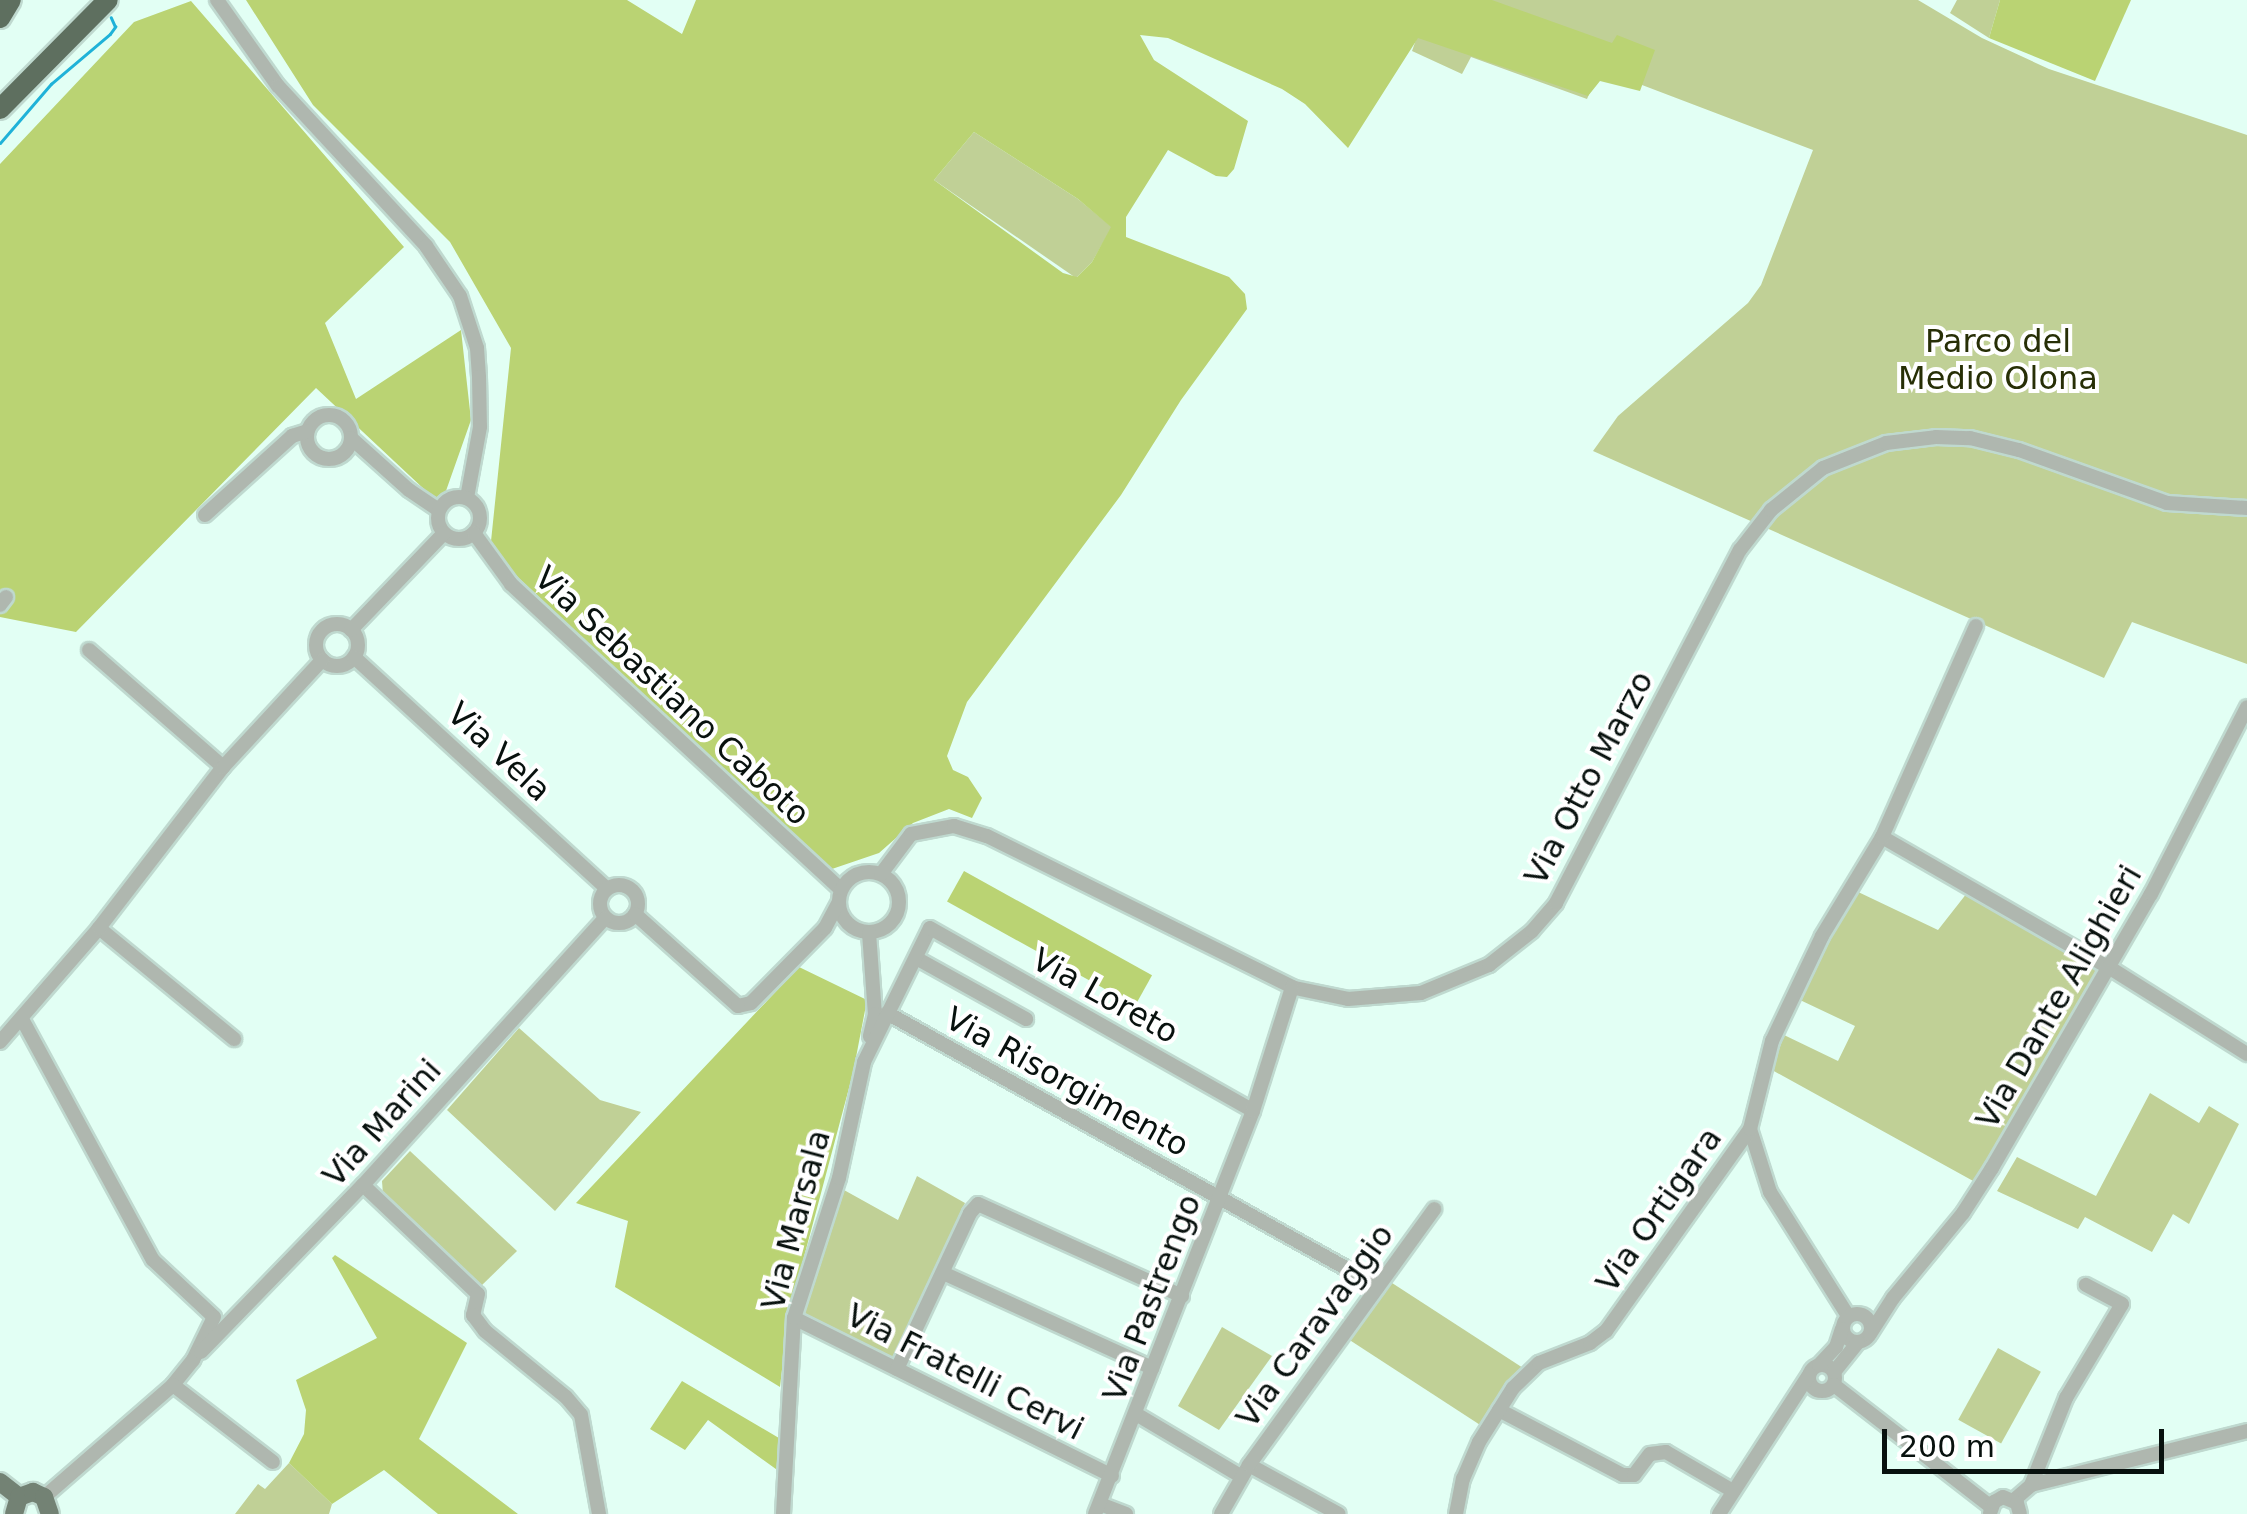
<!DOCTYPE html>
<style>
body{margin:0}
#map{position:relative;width:2247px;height:1514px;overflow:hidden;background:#e2fff4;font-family:"DejaVu Sans",sans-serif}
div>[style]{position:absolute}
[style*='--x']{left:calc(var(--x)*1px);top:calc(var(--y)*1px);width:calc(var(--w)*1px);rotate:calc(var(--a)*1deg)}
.green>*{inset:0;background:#c0d096;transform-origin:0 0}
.forest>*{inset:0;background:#bad373;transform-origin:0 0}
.stream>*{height:2.5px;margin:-1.25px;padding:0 1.25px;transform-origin:1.25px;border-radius:1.25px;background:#1fb2d8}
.roads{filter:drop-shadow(2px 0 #bfd9cf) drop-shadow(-2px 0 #bfd9cf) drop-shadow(0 2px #bfd9cf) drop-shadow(0 -2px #bfd9cf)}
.minor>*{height:14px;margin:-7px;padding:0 7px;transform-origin:7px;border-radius:7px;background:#afb7af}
.minor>.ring{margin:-7px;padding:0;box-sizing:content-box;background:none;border:14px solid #afb7af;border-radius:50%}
.major>*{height:18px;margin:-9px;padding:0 9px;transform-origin:9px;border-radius:9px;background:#738274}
.highway>*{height:20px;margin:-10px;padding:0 10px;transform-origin:10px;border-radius:10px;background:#5e6f5f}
span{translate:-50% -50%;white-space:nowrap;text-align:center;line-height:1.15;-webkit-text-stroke:8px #fff;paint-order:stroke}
.park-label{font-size:32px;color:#272f06}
.street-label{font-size:32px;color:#08110e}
.scale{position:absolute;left:1882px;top:1429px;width:282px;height:45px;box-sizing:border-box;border:5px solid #08110e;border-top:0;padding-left:12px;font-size:30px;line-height:35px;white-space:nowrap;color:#08110e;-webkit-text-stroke:8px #fff;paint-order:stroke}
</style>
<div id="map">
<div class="green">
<div style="clip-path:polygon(1430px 0,1918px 0,1982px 38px,2049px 69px,2247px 135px,2247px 664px,2132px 622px,2104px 678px,1593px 451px,1618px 416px,1748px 303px,1761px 285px,1813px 150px,1600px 69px,1587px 99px,1471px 57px,1462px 74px,1412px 51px)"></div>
<div style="clip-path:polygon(1957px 0,2000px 0,1989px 38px,1950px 13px)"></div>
<div style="clip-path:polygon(974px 132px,1078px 199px,1112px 227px,1092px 262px,1076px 278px,934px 180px)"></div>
<div style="clip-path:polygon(1854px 890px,1938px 930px,1967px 893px,2097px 970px,1975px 1182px,1772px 1070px,1784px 1035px,1838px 1061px,1855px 1026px,1800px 1000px)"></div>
<div style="clip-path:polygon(519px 1028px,600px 1100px,641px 1112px,555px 1211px,447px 1110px)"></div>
<div style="clip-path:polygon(2150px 1093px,2199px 1123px,2209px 1106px,2239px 1124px,2189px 1224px,2173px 1214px,2152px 1252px,2085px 1217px,2078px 1229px,1997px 1191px,2017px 1157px,2096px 1196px)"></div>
<div style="clip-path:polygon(410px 1151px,517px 1251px,480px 1287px,383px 1195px,382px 1181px)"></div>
<div style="clip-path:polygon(917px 1176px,965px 1203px,894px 1360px,802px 1313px,844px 1190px,898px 1220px)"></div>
<div style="left:1389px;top:1281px;width:159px;height:71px;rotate:33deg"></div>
<div style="clip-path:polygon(1222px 1327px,1272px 1356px,1219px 1430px,1178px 1406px)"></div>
<div style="left:1998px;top:1348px;width:49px;height:82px;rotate:29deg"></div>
<div style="clip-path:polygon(289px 1463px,332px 1504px,329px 1514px,235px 1514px,258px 1484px,265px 1489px)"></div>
</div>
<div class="forest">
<div style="clip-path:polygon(evenodd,246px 0,627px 0,682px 34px,696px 0,1492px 0,1612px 43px,1617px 35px,1655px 50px,1640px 91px,1600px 81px,1588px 96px,1418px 38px,1348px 148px,1305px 104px,1282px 89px,1168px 38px,1140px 35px,1154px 60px,1248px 121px,1234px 169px,1227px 177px,1216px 176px,1168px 150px,1126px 217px,1126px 237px,1229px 277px,1245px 294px,1247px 309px,1181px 400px,1121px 495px,967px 702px,947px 756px,953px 770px,968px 777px,982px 798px,972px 818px,949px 809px,913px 823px,879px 853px,829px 870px,490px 551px,511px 348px,450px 242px,313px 105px,246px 0,974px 132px,1078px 199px,1111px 227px,1092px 262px,1077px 277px,1063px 273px,934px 180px,974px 132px)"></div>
<div style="clip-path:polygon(2000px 0,2131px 0,2095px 81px,1989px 38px)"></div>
<div style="clip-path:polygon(191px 1px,404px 247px,325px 323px,356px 399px,461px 330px,471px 420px,441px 505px,316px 388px,76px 632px,0 617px,0 164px,134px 22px)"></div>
<div style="left:964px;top:871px;width:215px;height:35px;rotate:29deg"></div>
<div style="clip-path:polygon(799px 967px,867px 1000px,853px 1073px,788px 1317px,780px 1387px,615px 1287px,628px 1221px,576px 1203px)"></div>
<div style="clip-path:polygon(335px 1255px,467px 1343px,419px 1439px,518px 1514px,438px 1514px,384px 1470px,332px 1504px,289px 1463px,304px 1434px,306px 1410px,296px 1380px,377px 1338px,332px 1258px)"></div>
<div style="clip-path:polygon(682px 1381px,784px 1441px,780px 1472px,708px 1420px,685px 1450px,650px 1429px)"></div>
</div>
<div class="stream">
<div style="--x:0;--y:143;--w:78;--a:-49.2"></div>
<div style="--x:51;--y:84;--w:77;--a:-40.3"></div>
<div style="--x:110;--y:34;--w:9;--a:-54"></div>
<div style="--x:115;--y:27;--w:10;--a:-114"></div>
</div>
<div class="roads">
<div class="minor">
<div style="--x:217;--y:0;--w:105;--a:54.7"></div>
<div style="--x:278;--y:86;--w:218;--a:47.2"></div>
<div style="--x:426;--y:246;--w:60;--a:55.8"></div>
<div style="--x:460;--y:296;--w:55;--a:71.9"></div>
<div style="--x:477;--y:348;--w:29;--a:86"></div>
<div style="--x:479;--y:377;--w:50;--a:88.9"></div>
<div style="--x:480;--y:427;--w:72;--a:100.4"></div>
<div class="ring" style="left:307px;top:415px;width:30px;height:30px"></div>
<div style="--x:351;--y:438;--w:78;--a:41.9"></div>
<div style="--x:409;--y:490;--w:36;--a:34"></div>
<div class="ring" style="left:438px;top:497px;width:28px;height:28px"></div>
<div style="--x:205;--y:515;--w:118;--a:-42.2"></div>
<div style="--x:292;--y:436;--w:16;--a:-18"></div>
<div style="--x:474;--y:533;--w:63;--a:54"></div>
<div style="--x:511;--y:584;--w:450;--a:42.8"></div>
<div style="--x:0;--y:605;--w:10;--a:-53"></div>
<div class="ring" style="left:316px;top:624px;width:28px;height:28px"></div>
<div style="--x:351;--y:630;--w:134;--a:-46.2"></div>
<div style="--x:89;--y:650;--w:178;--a:41.1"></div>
<div style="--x:354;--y:657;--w:343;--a:42.5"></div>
<div style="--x:1882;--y:837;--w:263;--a:29.9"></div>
<div style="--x:2110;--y:968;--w:162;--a:32.1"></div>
<div class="ring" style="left:839px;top:872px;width:46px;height:46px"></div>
<div style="--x:881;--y:874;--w:50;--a:-53.1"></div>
<div style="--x:911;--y:834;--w:44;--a:-10.5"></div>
<div style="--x:954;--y:826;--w:34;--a:17"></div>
<div style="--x:987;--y:836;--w:343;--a:26.3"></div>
<div style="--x:1295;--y:988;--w:54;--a:11.7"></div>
<div style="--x:1348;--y:999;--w:73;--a:-4.7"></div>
<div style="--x:1421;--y:993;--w:74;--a:-22.4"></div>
<div style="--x:1489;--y:965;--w:55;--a:-38.3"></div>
<div style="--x:1532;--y:931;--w:37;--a:-49"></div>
<div style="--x:1556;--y:903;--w:398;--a:-62.5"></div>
<div style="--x:1740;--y:550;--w:51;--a:-52.2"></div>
<div style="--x:1771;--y:510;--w:67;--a:-38.9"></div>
<div style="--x:1823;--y:468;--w:68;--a:-21.6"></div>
<div style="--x:1886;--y:443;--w:50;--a:-6.8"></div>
<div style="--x:1936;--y:437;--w:34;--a:2"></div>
<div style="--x:1970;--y:438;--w:50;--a:13.8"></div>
<div style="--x:2019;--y:450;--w:157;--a:19.7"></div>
<div style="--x:2167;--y:503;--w:80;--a:3.6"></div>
<div class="ring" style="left:600px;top:885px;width:24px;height:24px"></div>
<div style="--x:635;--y:914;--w:138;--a:41.8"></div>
<div style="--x:738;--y:1006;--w:13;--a:-13"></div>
<div style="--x:751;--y:1003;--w:105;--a:-45.4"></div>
<div style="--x:825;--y:928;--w:30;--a:-62"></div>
<div style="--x:99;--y:928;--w:175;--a:39.4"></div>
<div style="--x:869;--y:933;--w:81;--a:85.8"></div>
<div style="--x:875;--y:1014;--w:23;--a:103"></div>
<div style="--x:916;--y:958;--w:126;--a:29"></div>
<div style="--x:887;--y:1013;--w:562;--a:29.07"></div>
<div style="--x:22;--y:1019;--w:274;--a:61.5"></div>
<div style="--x:153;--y:1260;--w:83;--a:43.1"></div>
<div style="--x:214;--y:1317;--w:48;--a:116"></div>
<div style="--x:193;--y:1360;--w:32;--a:129"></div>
<div style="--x:173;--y:1385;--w:171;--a:139"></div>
<div style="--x:0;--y:1042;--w:151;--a:-49"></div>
<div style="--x:99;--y:928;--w:203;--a:-52.4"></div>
<div style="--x:223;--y:767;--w:146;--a:-47.2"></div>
<div style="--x:1750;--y:1129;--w:66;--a:72.4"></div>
<div style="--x:1770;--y:1192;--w:146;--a:57.8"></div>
<div style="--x:363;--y:1185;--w:158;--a:43.5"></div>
<div style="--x:478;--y:1294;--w:22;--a:103"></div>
<div style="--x:473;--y:1315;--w:20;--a:53"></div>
<div style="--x:485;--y:1331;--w:104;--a:39.2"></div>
<div style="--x:566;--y:1397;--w:23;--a:50"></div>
<div style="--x:581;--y:1415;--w:101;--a:79.7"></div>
<div style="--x:943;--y:1273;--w:230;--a:24.4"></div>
<div class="ring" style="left:1843px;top:1314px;width:14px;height:14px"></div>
<div style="--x:794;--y:1318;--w:355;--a:26.4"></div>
<div style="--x:1870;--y:1334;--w:43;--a:-57.4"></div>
<div style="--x:1893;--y:1298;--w:110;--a:-50.5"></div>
<div style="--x:1963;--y:1213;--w:54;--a:-57.2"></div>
<div style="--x:1992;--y:1168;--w:317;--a:-59.9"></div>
<div style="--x:2151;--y:894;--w:210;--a:-62.8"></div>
<div style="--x:201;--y:1352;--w:233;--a:-45.9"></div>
<div style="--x:363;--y:1185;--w:360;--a:-47.8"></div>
<div class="ring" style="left:1809px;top:1365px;width:12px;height:12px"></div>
<div style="--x:1819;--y:1365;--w:25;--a:-47"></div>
<div style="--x:1836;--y:1347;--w:19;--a:-72"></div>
<div style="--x:897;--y:1369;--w:172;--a:-64.9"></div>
<div style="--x:970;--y:1213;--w:12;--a:-48"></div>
<div style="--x:978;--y:1204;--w:224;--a:24.3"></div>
<div style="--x:1834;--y:1372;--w:38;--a:-51"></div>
<div style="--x:173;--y:1385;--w:126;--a:37.6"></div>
<div style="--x:1834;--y:1385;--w:199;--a:37.8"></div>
<div style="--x:1499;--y:1410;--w:140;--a:27.7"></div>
<div style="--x:1623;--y:1475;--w:11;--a:0"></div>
<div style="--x:1634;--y:1475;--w:26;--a:-53"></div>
<div style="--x:1650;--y:1454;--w:16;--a:-7"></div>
<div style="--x:1666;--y:1452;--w:78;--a:30.2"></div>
<div style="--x:1136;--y:1414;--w:123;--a:30.7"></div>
<div style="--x:1249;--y:1465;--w:102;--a:28.6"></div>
<div style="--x:2031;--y:1485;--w:94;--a:-68.1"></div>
<div style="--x:2066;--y:1398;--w:109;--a:-59.2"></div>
<div style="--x:2122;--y:1304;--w:41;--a:-152.2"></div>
<div style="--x:2014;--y:1500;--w:23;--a:-41"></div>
<div style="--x:2031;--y:1485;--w:223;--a:-14"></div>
<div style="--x:1100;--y:1504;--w:28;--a:21"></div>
<div style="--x:1990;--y:1513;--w:12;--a:-70"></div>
<div style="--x:1994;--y:1502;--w:10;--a:-29"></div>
<div style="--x:2003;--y:1497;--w:15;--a:23"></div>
<div style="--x:2017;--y:1503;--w:11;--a:75"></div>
<div style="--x:783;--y:1514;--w:196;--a:-86.8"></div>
<div style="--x:794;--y:1318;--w:147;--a:-72.2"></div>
<div style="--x:839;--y:1178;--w:119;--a:-77.8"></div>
<div style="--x:864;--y:1062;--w:149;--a:-63.8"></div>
<div style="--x:930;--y:928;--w:371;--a:29.5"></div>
<div style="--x:1095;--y:1514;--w:433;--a:-68.6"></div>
<div style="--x:1253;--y:1111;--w:130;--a:-72.5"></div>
<div style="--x:1221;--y:1514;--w:56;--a:-60.3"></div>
<div style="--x:1249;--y:1465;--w:316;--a:-54.1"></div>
<div style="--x:1456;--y:1514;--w:36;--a:-79"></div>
<div style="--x:1463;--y:1479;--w:40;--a:-66.6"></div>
<div style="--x:1479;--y:1442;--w:64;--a:-57.8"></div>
<div style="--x:1513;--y:1388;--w:36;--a:-44"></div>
<div style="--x:1539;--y:1363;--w:55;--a:-21.4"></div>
<div style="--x:1590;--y:1343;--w:20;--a:-37"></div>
<div style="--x:1606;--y:1331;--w:248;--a:-54.5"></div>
<div style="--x:1750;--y:1129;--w:91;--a:-76"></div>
<div style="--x:1772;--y:1041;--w:116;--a:-64.5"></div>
<div style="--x:1822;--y:936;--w:116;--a:-58.8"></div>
<div style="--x:1882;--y:837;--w:231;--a:-66"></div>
<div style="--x:1719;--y:1514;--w:166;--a:-57.1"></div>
</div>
<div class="major">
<div style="--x:0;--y:1482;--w:24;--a:38"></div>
<div style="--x:14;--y:1514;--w:18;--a:-74"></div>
<div style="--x:19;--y:1497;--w:15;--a:-20"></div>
<div style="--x:33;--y:1492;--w:12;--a:24"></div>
<div style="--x:44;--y:1497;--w:18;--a:71"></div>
</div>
<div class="highway">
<div style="--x:0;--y:18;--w:21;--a:-59"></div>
<div style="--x:0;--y:109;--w:153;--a:-45.3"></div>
</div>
</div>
<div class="park-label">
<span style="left:1998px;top:360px">Parco del<br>Medio Olona</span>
</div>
<div class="street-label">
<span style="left:672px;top:696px;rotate:43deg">Via Sebastiano Caboto</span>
<span style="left:499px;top:752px;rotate:43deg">Via Vela</span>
<span style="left:1589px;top:778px;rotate:-62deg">Via Otto Marzo</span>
<span style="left:1105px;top:996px;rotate:29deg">Via Loreto</span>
<span style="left:2059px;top:997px;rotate:-60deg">Via Dante Alighieri</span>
<span style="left:1067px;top:1082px;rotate:29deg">Via Risorgimento</span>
<span style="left:382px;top:1123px;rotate:-48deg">Via Marini</span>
<span style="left:1659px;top:1210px;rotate:-55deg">Via Ortigara</span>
<span style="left:796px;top:1220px;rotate:-75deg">Via Marsala</span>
<span style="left:1152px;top:1298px;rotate:-69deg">Via Pastrengo</span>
<span style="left:1315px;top:1326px;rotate:-54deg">Via Caravaggio</span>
<span style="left:965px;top:1372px;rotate:27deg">Via Fratelli Cervi</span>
</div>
<div class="scale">200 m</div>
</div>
